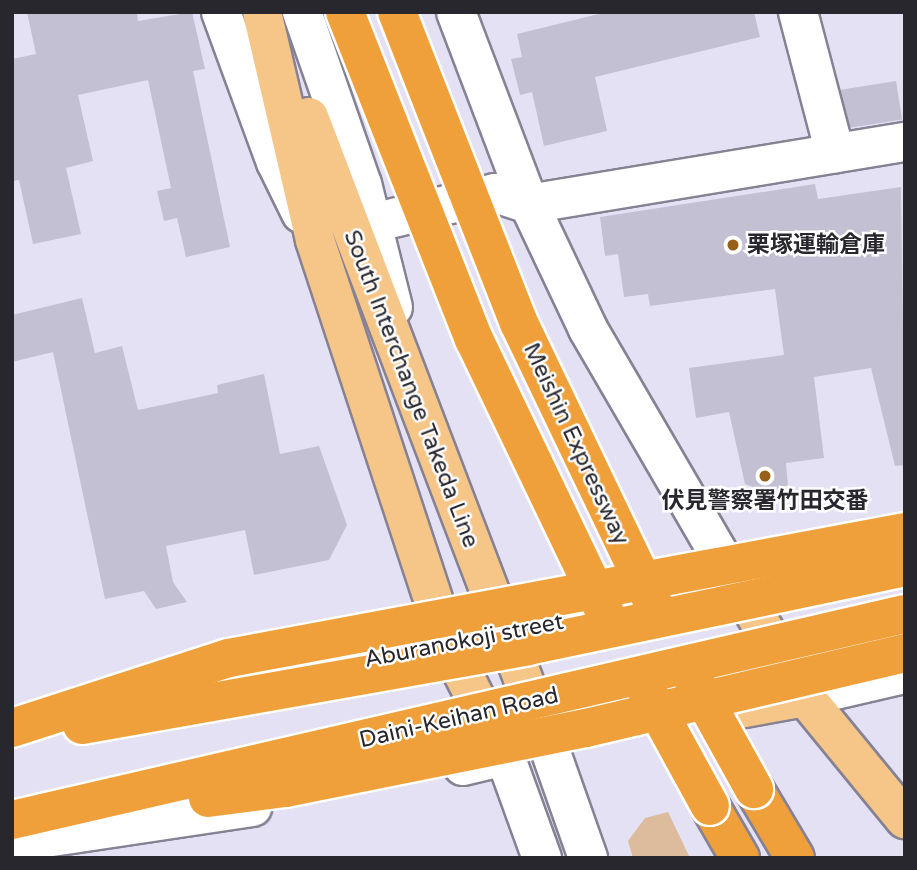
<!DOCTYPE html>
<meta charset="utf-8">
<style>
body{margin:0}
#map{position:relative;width:917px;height:870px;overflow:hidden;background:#e5e1f4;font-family:"Varela Round","Noto Sans JP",sans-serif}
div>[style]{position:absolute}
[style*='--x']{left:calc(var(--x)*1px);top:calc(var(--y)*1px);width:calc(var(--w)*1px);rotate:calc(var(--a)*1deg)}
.green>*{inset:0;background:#dcbc9c}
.building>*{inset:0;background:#c4c0d3;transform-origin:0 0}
.roads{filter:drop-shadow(2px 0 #868294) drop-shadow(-2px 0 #868294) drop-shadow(0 2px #868294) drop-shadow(0 -2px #868294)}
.street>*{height:38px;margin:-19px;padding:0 19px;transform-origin:19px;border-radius:19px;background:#fff}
.secondary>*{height:38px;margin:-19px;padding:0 19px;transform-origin:19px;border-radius:19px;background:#fff}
.primary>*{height:38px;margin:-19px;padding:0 19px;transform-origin:19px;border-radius:19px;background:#f6c689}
.highway>*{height:38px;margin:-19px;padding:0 19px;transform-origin:19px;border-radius:19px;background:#f0a03a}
.bridges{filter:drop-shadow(2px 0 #fff) drop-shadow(-2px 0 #fff) drop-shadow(0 2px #fff) drop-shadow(0 -2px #fff)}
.highway-bridge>*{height:38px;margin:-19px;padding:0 19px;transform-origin:19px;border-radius:19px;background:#f0a03a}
.dots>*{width:19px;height:19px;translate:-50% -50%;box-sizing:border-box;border:4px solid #fff;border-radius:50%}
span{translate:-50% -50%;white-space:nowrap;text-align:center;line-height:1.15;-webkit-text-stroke:5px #fff;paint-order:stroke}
.poi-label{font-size:23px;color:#28272e;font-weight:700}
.left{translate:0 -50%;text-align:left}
.street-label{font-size:23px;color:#28272e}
.frame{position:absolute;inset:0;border:14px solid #28272e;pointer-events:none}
</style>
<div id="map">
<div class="green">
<div style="clip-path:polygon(668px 812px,690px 858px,633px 858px,628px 841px,645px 818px)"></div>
</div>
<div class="building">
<div style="clip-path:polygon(27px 12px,137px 12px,138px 21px,192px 12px,205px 69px,193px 71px,230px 247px,186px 257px,177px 218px,164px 221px,157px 191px,171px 188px,148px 80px,78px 95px,93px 161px,66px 168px,81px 234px,33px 244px,19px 180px,12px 181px,12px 59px,36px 54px)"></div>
<div style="clip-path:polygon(607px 12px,754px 12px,760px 37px,595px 77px,607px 131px,544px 146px,532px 92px,520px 95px,511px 59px,522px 57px,517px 34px)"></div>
<div style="left:896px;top:81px;width:39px;height:56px;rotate:81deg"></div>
<div style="clip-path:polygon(815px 184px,818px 199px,901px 187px,905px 465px,895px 466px,871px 368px,814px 377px,824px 458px,786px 463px,788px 485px,767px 492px,745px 484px,729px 412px,696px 418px,689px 368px,784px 355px,775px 289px,650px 306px,648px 294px,624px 297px,618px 254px,605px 256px,600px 217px)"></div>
<div style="clip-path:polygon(82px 298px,95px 353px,122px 346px,138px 410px,218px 393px,217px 385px,264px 374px,280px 454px,319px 446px,347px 525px,329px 560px,254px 575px,245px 530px,166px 546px,173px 582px,187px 602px,156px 609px,144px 591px,105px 599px,53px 352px,12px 362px,12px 315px)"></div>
</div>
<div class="roads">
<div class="street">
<div style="--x:221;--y:12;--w:160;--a:69.9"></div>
<div style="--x:276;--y:162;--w:57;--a:63.9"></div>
<div style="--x:302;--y:12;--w:182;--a:70.8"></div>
<div style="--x:362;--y:184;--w:127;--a:75.9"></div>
<div style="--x:798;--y:12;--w:146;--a:75.3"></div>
<div style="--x:373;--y:223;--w:126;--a:-13.8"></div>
<div style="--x:495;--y:193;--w:36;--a:18"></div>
<div style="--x:529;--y:204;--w:381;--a:-9.4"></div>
</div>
<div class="secondary">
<div style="--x:456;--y:12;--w:205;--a:69.2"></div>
<div style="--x:529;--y:204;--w:138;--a:64.7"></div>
<div style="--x:588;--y:329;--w:279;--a:59.8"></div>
<div style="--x:728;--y:570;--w:27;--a:-20"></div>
<div style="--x:805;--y:697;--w:103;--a:-13"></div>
<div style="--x:549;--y:747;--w:118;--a:70.6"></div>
<div style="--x:463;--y:766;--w:43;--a:-13.4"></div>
<div style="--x:505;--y:756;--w:109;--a:70.1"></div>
<div style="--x:12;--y:843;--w:243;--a:-8.5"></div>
</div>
<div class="primary">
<div style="--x:262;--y:12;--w:234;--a:76.9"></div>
<div style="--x:315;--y:240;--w:425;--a:71.8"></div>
<div style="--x:448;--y:644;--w:109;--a:63.2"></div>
<div style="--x:309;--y:117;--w:657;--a:69.14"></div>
<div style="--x:730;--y:573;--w:145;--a:58.8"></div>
<div style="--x:805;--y:697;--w:158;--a:50.7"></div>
<div style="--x:739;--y:709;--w:67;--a:-10.3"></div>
</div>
<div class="highway">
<div style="--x:754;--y:789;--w:80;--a:59.3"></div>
<div style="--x:710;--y:806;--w:60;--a:60"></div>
</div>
</div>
<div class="bridges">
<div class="highway-bridge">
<div style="--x:345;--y:12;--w:352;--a:68.5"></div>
<div style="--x:474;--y:339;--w:301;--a:64.4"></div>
<div style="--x:397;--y:12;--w:334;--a:68.6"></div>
<div style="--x:519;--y:323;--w:308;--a:64.4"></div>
<div style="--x:693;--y:679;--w:126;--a:61"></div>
<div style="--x:647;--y:691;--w:131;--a:61.3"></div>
<div style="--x:82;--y:725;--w:453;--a:-10"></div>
<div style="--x:528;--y:646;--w:385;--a:-11.8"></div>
<div style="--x:12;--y:728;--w:228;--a:-17.9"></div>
<div style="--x:229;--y:658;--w:688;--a:-10.56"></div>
<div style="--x:208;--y:798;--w:78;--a:-7.4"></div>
<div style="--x:285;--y:788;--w:307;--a:-11.3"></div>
<div style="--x:586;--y:728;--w:328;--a:-13.2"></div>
<div style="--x:12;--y:820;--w:916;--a:-12.99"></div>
</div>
</div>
<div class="dots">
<div style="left:733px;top:245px;background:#966018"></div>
<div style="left:765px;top:476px;background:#966018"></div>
</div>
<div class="poi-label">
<span class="left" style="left:747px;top:245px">栗塚運輸倉庫</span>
<span style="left:765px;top:501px">伏見警察署竹田交番</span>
</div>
<div class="street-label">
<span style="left:411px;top:389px;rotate:69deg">South Interchange Takeda Line</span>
<span style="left:576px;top:444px;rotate:65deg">Meishin Expressway</span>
<span style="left:464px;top:641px;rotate:-11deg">Aburanokoji street</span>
<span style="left:459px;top:718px;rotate:-13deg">Daini-Keihan Road</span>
</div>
<div class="frame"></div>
</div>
